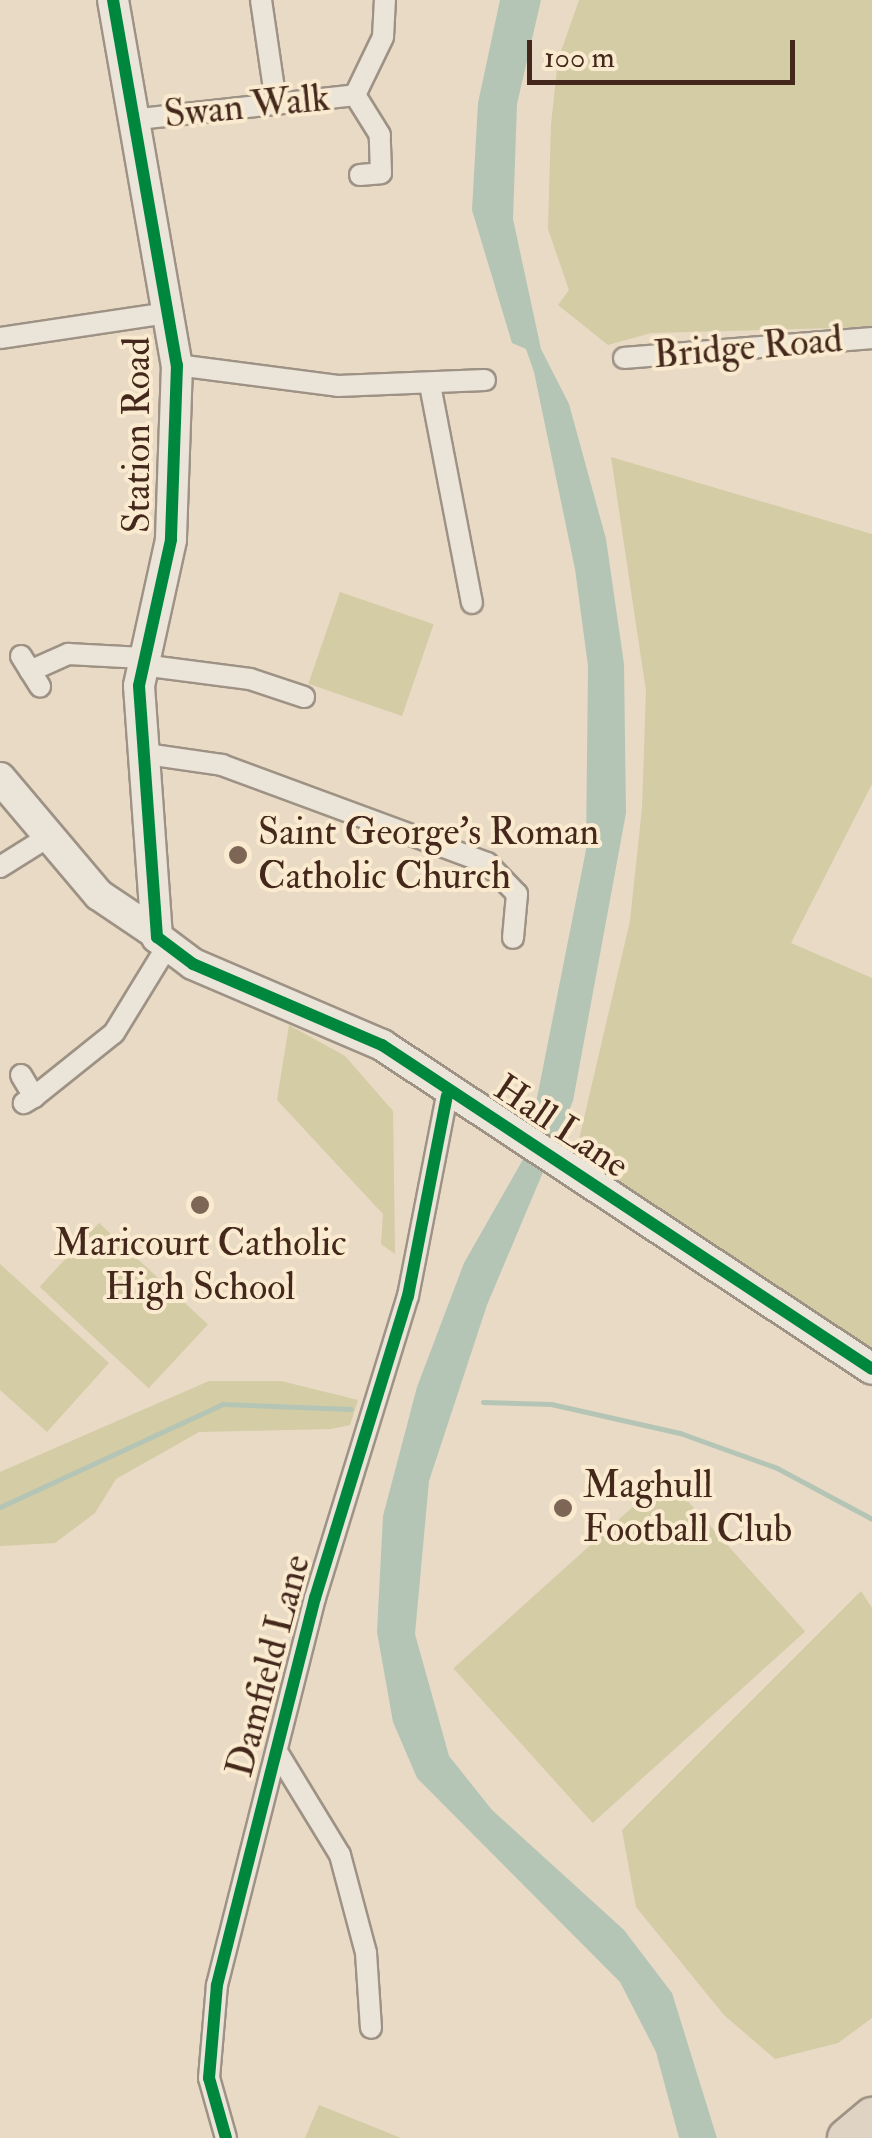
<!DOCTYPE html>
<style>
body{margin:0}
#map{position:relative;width:872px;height:2138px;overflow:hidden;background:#e8dac4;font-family:"IM FELL Double Pica",serif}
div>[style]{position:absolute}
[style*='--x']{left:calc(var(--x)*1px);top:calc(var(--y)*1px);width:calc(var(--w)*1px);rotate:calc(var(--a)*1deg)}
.green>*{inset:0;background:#d3cca5;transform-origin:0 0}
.water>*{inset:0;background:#b4c5b6}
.stream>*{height:5px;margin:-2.5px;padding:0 2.5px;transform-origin:2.5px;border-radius:2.5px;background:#b4c5b6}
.roads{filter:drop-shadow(2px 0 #9e9285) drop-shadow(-2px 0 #9e9285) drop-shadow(0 2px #9e9285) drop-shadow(0 -2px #9e9285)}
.street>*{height:20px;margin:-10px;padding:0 10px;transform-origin:10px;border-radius:10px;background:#ebe4d9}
.secondary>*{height:30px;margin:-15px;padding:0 15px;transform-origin:15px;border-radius:15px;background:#ebe4d9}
.highway>*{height:38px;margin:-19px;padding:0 19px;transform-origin:19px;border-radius:19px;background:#dfd4c4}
.cycleway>*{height:12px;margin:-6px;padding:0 6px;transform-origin:6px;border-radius:6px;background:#00873e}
.dots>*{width:28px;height:28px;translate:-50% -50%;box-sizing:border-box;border:5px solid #faeacf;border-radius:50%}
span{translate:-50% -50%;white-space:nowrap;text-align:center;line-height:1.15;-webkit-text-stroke:8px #faeacf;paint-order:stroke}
.street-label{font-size:38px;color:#43281b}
.poi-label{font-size:38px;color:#43281b}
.left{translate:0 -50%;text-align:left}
.scale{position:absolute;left:527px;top:40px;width:268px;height:45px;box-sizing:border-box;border:5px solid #43281b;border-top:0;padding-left:12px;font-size:30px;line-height:35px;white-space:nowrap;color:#43281b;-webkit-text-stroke:8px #faeacf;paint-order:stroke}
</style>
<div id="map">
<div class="green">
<div style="clip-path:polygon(579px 0,872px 0,872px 327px,651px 333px,608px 345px,558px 305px,569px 290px,548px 229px,551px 125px,558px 60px)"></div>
<div style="clip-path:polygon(611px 457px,872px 534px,872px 784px,791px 943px,872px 978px,872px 1358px,574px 1161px,630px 921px,642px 808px,646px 691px)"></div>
<div style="left:340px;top:592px;width:99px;height:97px;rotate:19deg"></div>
<div style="clip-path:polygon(289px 1025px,345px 1056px,393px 1111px,395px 1254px,381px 1244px,383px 1214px,277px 1100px)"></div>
<div style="left:99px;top:1223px;width:149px;height:87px;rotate:43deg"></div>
<div style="clip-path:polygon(0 1264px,109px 1363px,47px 1432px,0 1390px)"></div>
<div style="clip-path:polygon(209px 1381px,281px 1381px,358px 1400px,350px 1425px,331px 1429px,199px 1432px,116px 1479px,95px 1513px,55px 1543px,0 1546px,0 1472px)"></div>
<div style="left:666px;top:1477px;width:208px;height:286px;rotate:48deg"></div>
<div style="clip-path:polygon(861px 1591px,872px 1608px,872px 2018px,838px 2043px,775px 2059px,724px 2015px,636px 1907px,622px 1830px)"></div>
<div style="clip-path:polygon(319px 2105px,401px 2138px,305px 2138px)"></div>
</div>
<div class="water">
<div style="clip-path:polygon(500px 0,541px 0,517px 104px,513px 219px,541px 349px,569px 404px,606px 539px,624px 664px,626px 813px,573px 1101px,487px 1305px,429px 1481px,415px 1634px,449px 1756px,492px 1810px,624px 1930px,672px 1993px,717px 2138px,679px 2138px,656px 2052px,620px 1982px,417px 1778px,393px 1722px,377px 1632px,383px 1516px,417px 1387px,464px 1263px,542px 1126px,536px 1103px,586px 850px,588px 666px,575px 569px,534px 372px,526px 349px,512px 343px,472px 210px,478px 103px)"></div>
</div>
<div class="stream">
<div style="--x:483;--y:1402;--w:68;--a:1.7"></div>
<div style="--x:551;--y:1404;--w:132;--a:12.7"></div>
<div style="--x:680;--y:1433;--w:103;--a:19.8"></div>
<div style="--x:777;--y:1468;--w:108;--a:28.2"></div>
<div style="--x:0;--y:1507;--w:246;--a:-24.8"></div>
<div style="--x:223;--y:1404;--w:128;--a:2.2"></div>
</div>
<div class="roads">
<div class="street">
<div style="--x:261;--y:0;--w:104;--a:81.7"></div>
<div style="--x:139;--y:119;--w:217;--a:-6.3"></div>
<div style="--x:360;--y:175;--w:21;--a:-5"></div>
<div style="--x:381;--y:173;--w:38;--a:-92"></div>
<div style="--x:380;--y:135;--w:47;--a:-122"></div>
<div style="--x:355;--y:95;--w:64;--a:-64.2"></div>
<div style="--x:383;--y:37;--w:37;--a:-87"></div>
<div style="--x:0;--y:338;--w:170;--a:-8.5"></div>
<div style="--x:624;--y:358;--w:249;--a:-4.6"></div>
<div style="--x:177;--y:365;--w:162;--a:7.4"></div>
<div style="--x:338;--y:386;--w:147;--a:-2.3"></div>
<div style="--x:430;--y:385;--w:222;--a:79.1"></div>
<div style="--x:21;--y:656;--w:36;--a:58"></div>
<div style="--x:142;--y:665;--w:109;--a:7.4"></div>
<div style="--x:250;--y:679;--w:57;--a:18.4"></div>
<div style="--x:30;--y:671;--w:42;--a:-24.1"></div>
<div style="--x:68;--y:654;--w:75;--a:3.1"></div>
<div style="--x:140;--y:753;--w:83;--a:8.3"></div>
<div style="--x:222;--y:765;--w:283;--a:20.3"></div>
<div style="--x:487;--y:863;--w:43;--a:45.9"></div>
<div style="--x:517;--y:894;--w:44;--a:95.2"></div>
<div style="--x:0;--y:867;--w:57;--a:-32"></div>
<div style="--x:21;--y:1075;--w:26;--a:59"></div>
<div style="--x:34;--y:1097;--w:12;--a:149"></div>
<div style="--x:34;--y:1097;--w:102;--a:-38.7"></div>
<div style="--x:114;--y:1033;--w:100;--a:-58.5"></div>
<div style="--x:279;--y:1755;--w:117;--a:58.6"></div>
<div style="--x:340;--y:1855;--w:101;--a:75.1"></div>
<div style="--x:366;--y:1953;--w:75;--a:86.2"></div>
<div style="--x:226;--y:2138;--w:62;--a:-105.8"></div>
<div style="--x:209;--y:2078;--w:93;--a:-85.1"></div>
<div style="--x:217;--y:1985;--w:399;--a:-75.8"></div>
<div style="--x:315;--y:1598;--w:316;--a:-72.9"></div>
<div style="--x:408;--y:1296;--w:204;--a:-79"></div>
</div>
<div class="secondary">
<div style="--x:113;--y:0;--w:371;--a:80.1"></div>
<div style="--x:177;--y:365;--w:175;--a:92"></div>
<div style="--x:171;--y:540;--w:149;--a:102.4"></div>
<div style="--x:139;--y:686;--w:252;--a:85.9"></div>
<div style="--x:157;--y:937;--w:45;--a:36.9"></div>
<div style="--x:193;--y:964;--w:206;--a:23.2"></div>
<div style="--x:382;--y:1045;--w:587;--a:33.47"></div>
<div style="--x:0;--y:778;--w:153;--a:49.8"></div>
<div style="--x:99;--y:895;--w:66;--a:33.9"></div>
</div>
<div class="highway">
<div style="--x:847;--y:2138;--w:33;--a:-40"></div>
</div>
</div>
<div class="cycleway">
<div style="--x:113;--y:0;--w:371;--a:80.1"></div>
<div style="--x:177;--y:365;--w:175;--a:92"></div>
<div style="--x:171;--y:540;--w:149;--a:102.4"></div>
<div style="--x:139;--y:686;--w:252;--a:85.9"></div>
<div style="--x:157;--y:937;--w:45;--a:36.9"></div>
<div style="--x:193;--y:964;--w:206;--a:23.2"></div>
<div style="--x:382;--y:1045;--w:587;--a:33.47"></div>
<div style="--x:226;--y:2138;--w:62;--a:-105.8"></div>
<div style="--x:209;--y:2078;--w:93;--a:-85.1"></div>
<div style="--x:217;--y:1985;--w:399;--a:-75.8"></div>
<div style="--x:315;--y:1598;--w:316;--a:-72.9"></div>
<div style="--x:408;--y:1296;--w:204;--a:-79"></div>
</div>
<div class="dots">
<div style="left:238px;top:855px;background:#7d6656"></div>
<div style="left:200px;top:1205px;background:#7d6656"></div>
<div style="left:563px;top:1508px;background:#7d6656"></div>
</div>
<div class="street-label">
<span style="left:247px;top:107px;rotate:-6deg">Swan Walk</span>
<span style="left:748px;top:348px;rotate:-5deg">Bridge Road</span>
<span style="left:138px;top:435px;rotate:-90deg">Station Road</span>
<span style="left:561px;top:1127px;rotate:34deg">Hall Lane</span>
<span style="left:269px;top:1666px;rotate:-75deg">Damfield Lane</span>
</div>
<div class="poi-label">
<span class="left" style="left:258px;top:855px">Saint George's Roman<br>Catholic Church</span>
<span style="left:200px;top:1266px">Maricourt Catholic<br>High School</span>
<span class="left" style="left:583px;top:1508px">Maghull<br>Football Club</span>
</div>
<div class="scale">100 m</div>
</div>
